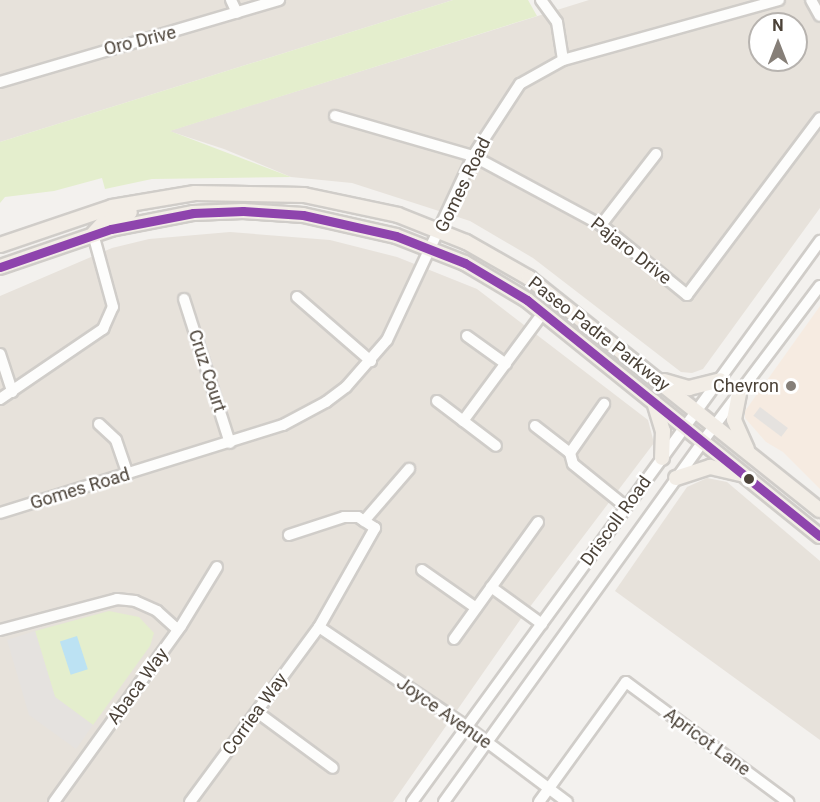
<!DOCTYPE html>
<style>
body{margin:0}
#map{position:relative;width:820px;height:802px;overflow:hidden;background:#f3f1ee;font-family:Roboto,sans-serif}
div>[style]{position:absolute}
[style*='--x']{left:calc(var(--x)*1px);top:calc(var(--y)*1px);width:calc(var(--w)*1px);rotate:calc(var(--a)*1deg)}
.residential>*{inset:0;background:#e7e2db}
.commercial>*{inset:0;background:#f6ebe1}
.green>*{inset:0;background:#e4eecd}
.parking>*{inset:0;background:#e5e2df;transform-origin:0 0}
.water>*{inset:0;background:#bce2f3;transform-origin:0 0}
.roads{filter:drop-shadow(2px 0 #d0cdc9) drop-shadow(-2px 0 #d0cdc9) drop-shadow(0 2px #d0cdc9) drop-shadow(0 -2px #d0cdc9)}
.minor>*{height:10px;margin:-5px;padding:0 5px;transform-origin:5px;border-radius:5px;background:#fdfdfc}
.major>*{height:14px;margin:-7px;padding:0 7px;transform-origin:7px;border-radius:7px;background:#f2ede6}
.bus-1>*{height:9px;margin:-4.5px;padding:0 4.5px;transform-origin:4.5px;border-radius:4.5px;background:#8e44ad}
.dots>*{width:16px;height:16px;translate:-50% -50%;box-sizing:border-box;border:3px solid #fff;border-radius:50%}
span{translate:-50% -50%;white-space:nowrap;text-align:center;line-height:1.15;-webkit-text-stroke:5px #fff;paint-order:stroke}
.street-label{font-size:18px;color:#4b4238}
.poi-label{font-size:18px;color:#4b4238}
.right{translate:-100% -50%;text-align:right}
.north{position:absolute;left:748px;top:12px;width:60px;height:60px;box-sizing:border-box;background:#fff;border:2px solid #b7b3af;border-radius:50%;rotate:0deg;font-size:16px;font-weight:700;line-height:24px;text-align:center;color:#4b4238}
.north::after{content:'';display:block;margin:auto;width:21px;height:27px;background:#867f78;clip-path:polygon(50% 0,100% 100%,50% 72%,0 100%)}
</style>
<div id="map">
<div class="residential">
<div style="clip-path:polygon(0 0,453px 0,0 142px)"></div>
<div style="clip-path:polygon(evenodd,589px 0,820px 0,820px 208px,703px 369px,692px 373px,681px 372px,533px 258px,470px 221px,352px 183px,291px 177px,224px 149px,169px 131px,589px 0,760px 24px,796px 24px,796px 60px,760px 60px,760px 24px)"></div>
<div style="clip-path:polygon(230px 232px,330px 240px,397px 257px,477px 289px,648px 420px,654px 443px,520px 620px,393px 802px,0 802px,0 296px,112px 248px,149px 239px)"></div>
<div style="clip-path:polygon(707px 478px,727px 482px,820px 561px,820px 740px,615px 591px,687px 487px)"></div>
</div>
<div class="commercial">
<div style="clip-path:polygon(820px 306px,820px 489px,783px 452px,766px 442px,745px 418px,745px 411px)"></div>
</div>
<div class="green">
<div style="clip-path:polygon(453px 0,528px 0,537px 16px,170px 131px,291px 177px,152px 179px,105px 189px,102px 178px,54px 191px,5px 197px,0 203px,0 142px)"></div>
<div style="clip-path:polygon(109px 611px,139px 617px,154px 633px,150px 646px,93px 725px,55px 697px,35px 631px)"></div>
</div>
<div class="parking">
<div style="left:760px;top:407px;width:35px;height:11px;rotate:37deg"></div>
<div style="clip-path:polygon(35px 631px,55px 697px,93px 725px,76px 749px,29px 715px,7px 640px)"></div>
</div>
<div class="water">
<div style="left:77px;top:636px;width:35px;height:18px;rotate:72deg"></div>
</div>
<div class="roads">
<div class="minor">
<div style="--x:231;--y:0;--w:14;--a:65"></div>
<div style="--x:541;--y:0;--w:27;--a:54"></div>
<div style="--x:557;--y:22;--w:38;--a:81"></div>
<div style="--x:811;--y:0;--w:18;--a:61"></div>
<div style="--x:0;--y:82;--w:291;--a:-16.4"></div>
<div style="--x:335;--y:116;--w:144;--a:16.2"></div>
<div style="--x:473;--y:156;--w:145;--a:28.3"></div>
<div style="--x:601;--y:225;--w:111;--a:39.1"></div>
<div style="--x:687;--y:295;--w:221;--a:-53.1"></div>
<div style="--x:601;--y:225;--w:90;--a:-52.2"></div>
<div style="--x:297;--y:297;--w:98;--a:40.9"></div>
<div style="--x:184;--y:299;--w:151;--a:72.3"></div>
<div style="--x:467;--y:336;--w:48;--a:35.7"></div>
<div style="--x:0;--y:354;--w:40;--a:72"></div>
<div style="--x:0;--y:399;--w:125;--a:-34.2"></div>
<div style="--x:103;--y:329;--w:24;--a:-66"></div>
<div style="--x:113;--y:307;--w:76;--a:-105.3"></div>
<div style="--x:437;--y:401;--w:74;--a:37.3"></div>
<div style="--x:463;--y:421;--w:134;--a:-53.5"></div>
<div style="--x:99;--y:424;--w:23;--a:43"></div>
<div style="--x:116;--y:440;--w:36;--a:71"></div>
<div style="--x:535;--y:426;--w:44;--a:37.6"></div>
<div style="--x:570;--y:453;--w:11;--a:75"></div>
<div style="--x:573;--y:464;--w:67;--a:38.9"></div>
<div style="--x:570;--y:453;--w:60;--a:-55.2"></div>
<div style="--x:0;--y:513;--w:296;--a:-17.3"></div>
<div style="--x:283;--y:425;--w:49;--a:-28.1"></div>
<div style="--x:326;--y:402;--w:25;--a:-37"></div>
<div style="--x:346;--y:387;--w:62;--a:-48.9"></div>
<div style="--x:387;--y:340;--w:203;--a:-64.9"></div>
<div style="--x:473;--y:156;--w:86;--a:-56.9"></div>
<div style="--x:520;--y:84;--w:49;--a:-29.2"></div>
<div style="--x:563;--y:60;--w:224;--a:-15.5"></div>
<div style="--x:364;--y:521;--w:69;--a:-49.1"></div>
<div style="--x:422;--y:570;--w:66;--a:35.1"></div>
<div style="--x:491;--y:587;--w:63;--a:36"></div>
<div style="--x:319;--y:627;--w:179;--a:34"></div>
<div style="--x:467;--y:727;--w:125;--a:36.9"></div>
<div style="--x:0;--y:630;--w:121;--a:-14.8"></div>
<div style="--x:117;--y:599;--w:18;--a:6"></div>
<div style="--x:135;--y:601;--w:24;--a:24"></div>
<div style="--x:157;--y:611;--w:28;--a:42"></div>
<div style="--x:454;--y:639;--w:144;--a:-54.3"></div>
<div style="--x:257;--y:712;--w:94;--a:36.4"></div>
<div style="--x:54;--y:802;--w:217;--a:-54.2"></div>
<div style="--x:181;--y:626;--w:69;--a:-58.6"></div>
<div style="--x:190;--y:802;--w:217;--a:-53.6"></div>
<div style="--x:319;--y:627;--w:114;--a:-60.5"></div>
<div style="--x:375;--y:528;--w:20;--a:-147"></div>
<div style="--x:358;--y:517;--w:14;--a:180"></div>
<div style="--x:344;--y:517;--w:58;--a:161.9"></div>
<div style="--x:412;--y:802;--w:694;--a:-53.97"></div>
<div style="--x:444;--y:802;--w:444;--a:-54.3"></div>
<div style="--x:703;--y:441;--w:194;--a:-53"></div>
<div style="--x:539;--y:802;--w:148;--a:-54.1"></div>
<div style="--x:626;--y:682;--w:202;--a:36.5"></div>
</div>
<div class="major">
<div style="--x:94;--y:233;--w:18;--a:-47"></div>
<div style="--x:106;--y:220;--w:25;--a:-18"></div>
<div style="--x:0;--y:245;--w:118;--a:-18.7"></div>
<div style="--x:112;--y:207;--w:84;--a:-9.6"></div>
<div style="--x:195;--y:193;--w:109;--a:1.1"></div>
<div style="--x:304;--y:195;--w:96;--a:12"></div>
<div style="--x:398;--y:215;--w:73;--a:21.7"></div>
<div style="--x:466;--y:242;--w:73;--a:29.7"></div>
<div style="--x:529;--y:278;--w:372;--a:38.6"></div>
<div style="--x:0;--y:267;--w:117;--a:-18.9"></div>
<div style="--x:111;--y:229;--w:84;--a:-11"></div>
<div style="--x:193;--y:213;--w:50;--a:-2.3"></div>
<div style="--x:243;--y:211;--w:60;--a:3.8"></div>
<div style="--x:303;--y:215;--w:95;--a:12.7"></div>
<div style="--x:396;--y:236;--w:74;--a:21.4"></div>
<div style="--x:465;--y:263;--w:72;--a:30.8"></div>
<div style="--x:527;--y:300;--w:376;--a:38.9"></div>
<div style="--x:664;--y:381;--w:26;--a:16"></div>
<div style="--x:689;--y:388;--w:32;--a:-14"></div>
<div style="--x:739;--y:394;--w:26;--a:101"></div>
<div style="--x:734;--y:420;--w:32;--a:66"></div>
<div style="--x:654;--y:402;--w:30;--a:73"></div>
<div style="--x:663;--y:431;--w:27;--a:92"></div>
<div style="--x:676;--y:478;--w:36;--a:-18"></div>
<div style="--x:710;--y:467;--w:31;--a:13"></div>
</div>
</div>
<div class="bus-1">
<div style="--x:0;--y:267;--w:117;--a:-18.9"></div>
<div style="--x:111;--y:229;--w:84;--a:-11"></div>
<div style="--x:193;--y:213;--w:50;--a:-2.3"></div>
<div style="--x:243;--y:211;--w:60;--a:3.8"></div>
<div style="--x:303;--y:215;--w:95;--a:12.7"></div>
<div style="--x:396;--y:236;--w:74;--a:21.4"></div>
<div style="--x:465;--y:263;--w:72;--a:30.8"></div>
<div style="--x:527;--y:300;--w:376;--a:38.9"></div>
</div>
<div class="dots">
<div style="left:791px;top:386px;background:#867f78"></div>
<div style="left:749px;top:479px;background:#4b4238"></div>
</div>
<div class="street-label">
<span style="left:140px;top:41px;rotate:-14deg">Oro Drive</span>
<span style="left:463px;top:185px;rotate:-64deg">Gomes Road</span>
<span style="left:631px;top:251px;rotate:38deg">Pajaro Drive</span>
<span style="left:599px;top:334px;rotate:38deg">Paseo Padre Parkway</span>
<span style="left:207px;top:371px;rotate:72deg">Cruz Court</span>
<span style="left:80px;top:489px;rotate:-17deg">Gomes Road</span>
<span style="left:616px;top:521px;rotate:-54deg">Driscoll Road</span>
<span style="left:138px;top:686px;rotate:-54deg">Abaca Way</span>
<span style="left:444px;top:713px;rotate:35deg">Joyce Avenue</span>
<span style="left:255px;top:714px;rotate:-54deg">Corriea Way</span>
<span style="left:707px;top:742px;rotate:36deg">Apricot Lane</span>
</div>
<div class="poi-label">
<span class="right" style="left:779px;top:386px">Chevron</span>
</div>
<div class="north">N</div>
</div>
